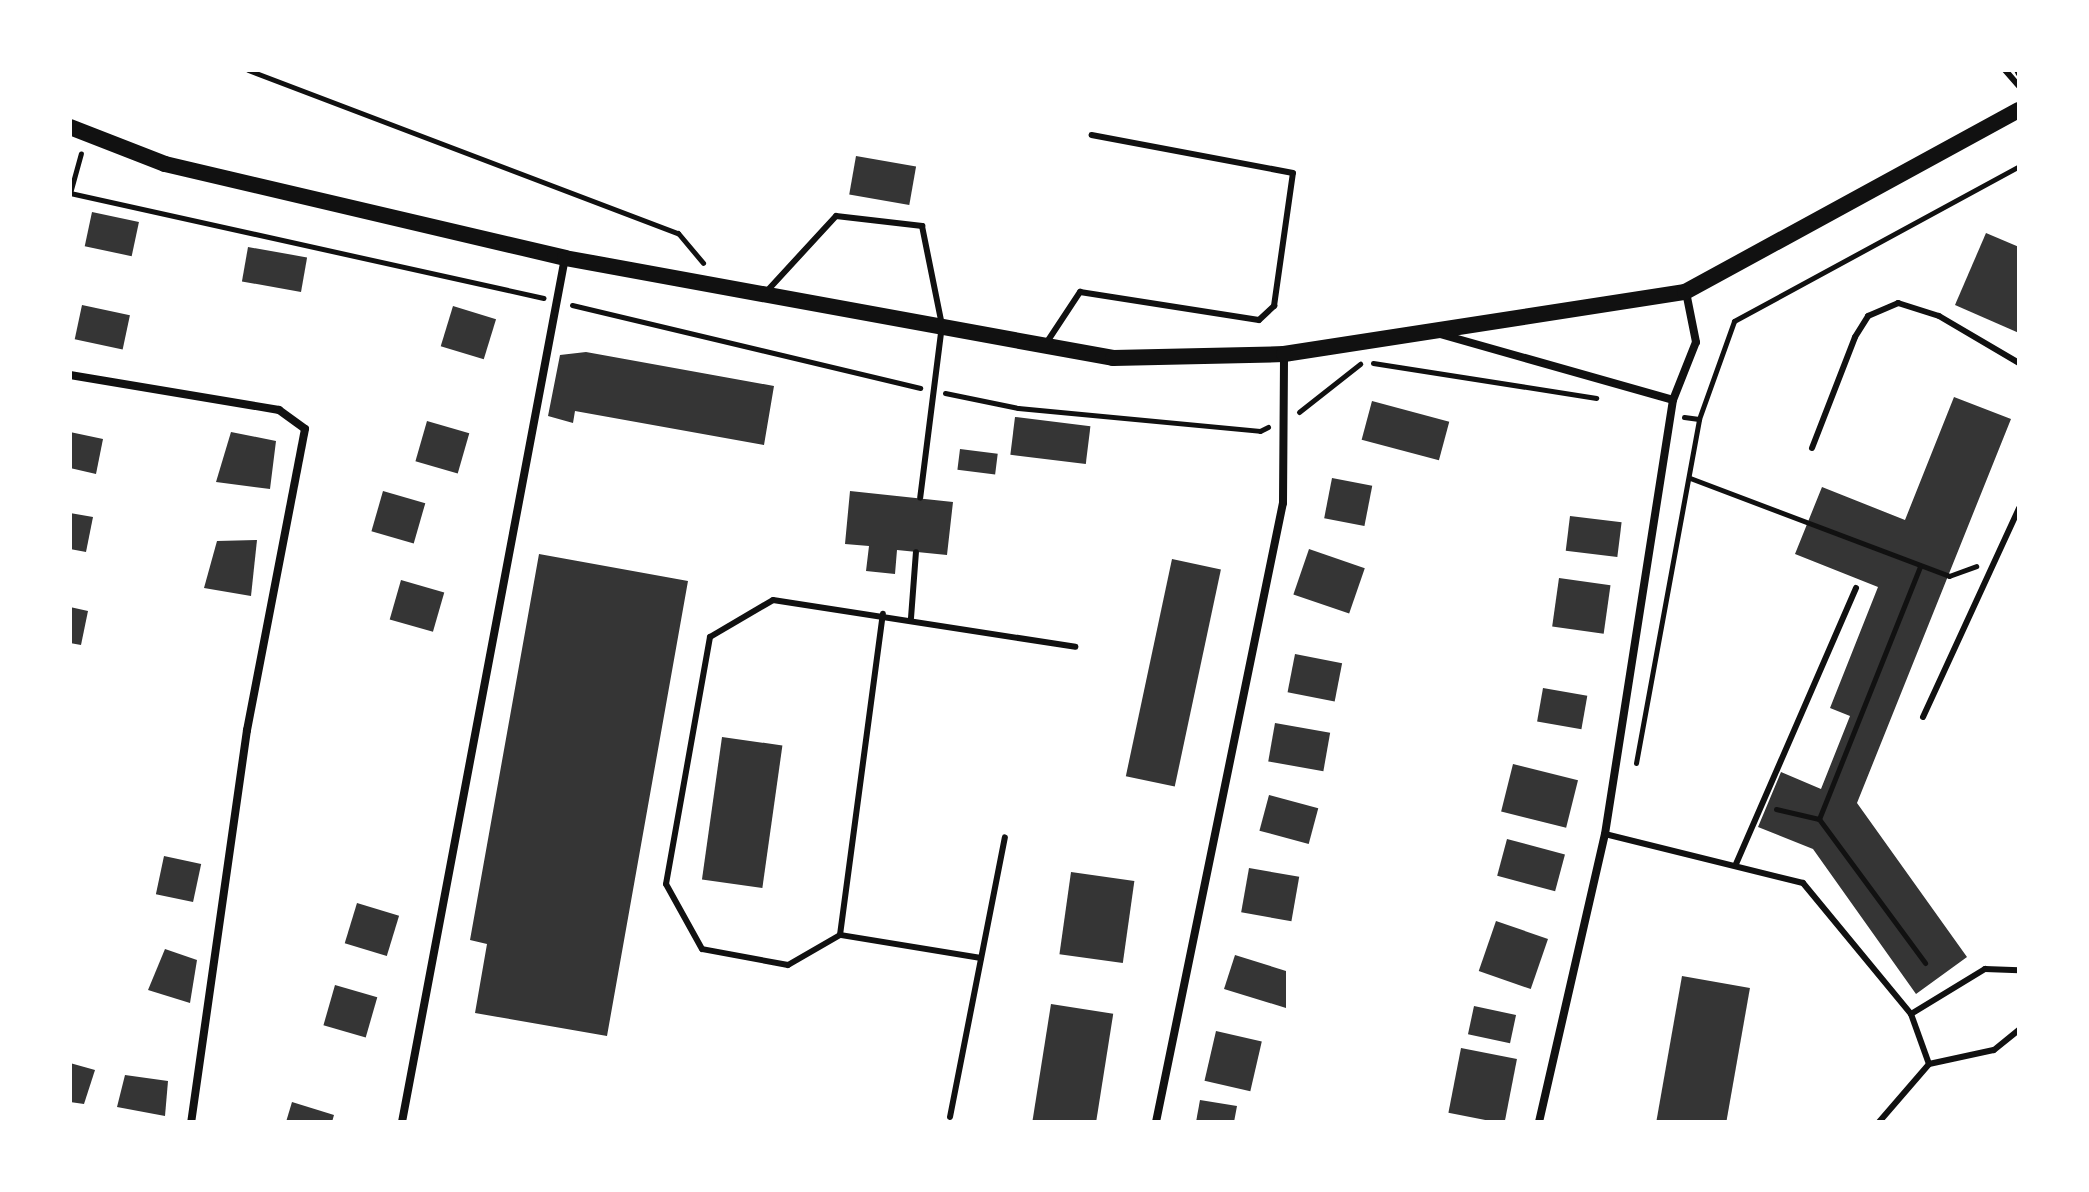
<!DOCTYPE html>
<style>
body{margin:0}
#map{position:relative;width:2089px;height:1192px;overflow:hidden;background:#fff;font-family:"IBM Plex Sans",sans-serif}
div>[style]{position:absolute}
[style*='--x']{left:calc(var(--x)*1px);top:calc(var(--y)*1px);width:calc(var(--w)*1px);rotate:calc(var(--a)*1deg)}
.building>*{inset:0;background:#353535;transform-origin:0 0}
.path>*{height:5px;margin:-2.5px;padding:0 2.5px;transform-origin:2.5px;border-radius:2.5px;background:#111}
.service>*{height:6px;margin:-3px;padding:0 3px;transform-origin:3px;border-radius:3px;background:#111}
.minor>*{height:8px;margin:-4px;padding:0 4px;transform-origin:4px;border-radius:4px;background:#111}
.secondary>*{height:16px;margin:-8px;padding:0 8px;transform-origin:8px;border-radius:8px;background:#111}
span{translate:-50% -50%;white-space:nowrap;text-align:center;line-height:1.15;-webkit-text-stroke:8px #fff;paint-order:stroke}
.frame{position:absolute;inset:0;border:72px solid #fff;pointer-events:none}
</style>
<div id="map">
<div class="building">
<div style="left:856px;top:156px;width:61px;height:39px;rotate:10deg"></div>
<div style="left:92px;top:212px;width:48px;height:35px;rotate:12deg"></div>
<div style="clip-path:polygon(1986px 233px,2019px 247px,2019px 333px,1955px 305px)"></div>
<div style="left:248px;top:247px;width:60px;height:35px;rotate:10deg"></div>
<div style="left:82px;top:305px;width:49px;height:35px;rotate:12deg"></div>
<div style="left:453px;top:306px;width:45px;height:42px;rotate:17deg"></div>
<div style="clip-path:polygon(586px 352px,774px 386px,764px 445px,575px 411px,573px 423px,548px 416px,560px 355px)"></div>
<div style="clip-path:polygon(1954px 397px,2011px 419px,1857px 803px,1967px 957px,1916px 994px,1813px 849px,1758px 827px,1781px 772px,1821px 789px,1850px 716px,1830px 708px,1878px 587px,1795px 554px,1822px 487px,1905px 520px)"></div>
<div style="left:1372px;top:401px;width:80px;height:40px;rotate:15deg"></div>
<div style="left:1015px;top:417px;width:76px;height:38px;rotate:7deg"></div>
<div style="left:427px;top:421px;width:44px;height:42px;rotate:16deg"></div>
<div style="clip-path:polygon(70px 432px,103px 439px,96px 474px,70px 468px)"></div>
<div style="clip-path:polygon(231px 432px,276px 441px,270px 489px,216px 482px)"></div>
<div style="left:960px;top:449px;width:38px;height:21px;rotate:7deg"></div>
<div style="left:1332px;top:478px;width:41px;height:41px;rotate:11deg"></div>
<div style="left:383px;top:491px;width:44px;height:42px;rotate:16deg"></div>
<div style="clip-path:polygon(850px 491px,953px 502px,947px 555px,897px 550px,895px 574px,866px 571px,869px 546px,845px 544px)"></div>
<div style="clip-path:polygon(70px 513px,93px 517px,86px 552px,70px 549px)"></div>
<div style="left:1570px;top:516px;width:52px;height:35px;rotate:7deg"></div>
<div style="clip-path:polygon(257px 540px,251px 596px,204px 588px,217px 541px)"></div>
<div style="left:1309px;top:549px;width:59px;height:48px;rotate:19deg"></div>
<div style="clip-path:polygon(539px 554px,688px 581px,607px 1036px,475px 1013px,487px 944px,470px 940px)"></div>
<div style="left:1172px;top:559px;width:50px;height:222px;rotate:12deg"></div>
<div style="left:1559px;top:578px;width:52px;height:49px;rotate:8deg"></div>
<div style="left:401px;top:580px;width:45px;height:41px;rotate:16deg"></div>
<div style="clip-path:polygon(70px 607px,88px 611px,81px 645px,70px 643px)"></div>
<div style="left:1295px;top:654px;width:48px;height:39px;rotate:11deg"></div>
<div style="left:1543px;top:688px;width:45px;height:34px;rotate:10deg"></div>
<div style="left:1275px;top:723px;width:56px;height:39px;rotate:10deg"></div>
<div style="left:722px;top:737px;width:61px;height:144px;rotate:8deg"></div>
<div style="left:1513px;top:764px;width:67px;height:49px;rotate:14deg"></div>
<div style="left:1269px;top:795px;width:51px;height:37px;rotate:15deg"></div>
<div style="left:1507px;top:839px;width:60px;height:38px;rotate:15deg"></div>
<div style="left:164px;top:856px;width:38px;height:39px;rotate:12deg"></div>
<div style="left:1249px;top:868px;width:51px;height:45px;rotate:10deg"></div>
<div style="left:1071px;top:872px;width:64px;height:83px;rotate:8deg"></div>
<div style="left:357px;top:903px;width:44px;height:42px;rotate:17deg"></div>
<div style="left:1496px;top:921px;width:55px;height:53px;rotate:19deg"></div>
<div style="clip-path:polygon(165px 949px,197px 960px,190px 1003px,148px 990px)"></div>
<div style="clip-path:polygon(1235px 955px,1286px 971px,1286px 1008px,1224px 989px)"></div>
<div style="left:1682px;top:976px;width:69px;height:148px;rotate:10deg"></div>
<div style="left:335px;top:985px;width:44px;height:42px;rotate:16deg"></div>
<div style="left:1051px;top:1004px;width:63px;height:120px;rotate:9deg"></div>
<div style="left:1474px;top:1006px;width:43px;height:29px;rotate:12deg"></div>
<div style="left:1216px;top:1031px;width:47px;height:51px;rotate:13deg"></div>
<div style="left:1461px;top:1048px;width:57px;height:66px;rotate:11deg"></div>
<div style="clip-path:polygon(70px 1063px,95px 1070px,84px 1104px,70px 1102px)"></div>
<div style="clip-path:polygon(125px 1075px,168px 1081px,165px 1116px,117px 1107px)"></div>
<div style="clip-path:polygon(1200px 1100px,1237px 1106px,1234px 1122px,1196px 1122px)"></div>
<div style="clip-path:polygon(292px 1102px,334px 1115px,332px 1122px,286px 1122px)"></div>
</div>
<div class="path">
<div style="--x:248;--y:70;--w:460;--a:20.8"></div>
<div style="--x:678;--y:233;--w:39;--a:50"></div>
<div style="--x:70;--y:193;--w:485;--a:12.5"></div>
<div style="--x:70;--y:193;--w:41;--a:-74.6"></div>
<div style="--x:572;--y:305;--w:358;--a:13.4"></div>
<div style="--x:1373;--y:363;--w:226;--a:8.9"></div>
<div style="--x:945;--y:393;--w:75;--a:11.6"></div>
<div style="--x:1018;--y:408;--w:243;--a:5.4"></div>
<div style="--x:1260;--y:431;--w:9;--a:-27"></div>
<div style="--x:1299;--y:412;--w:78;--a:-38.2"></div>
<div style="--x:1684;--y:417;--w:15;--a:8"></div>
<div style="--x:1690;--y:478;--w:277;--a:20.7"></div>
<div style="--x:1949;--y:576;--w:29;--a:-20"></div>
<div style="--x:1636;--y:763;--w:350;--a:-79.6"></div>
<div style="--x:1699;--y:419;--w:104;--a:-70.3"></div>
<div style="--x:1734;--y:321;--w:324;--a:-28.5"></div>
<div style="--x:1776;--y:809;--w:44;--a:13.1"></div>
<div style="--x:1819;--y:819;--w:272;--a:-68.2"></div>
<div style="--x:1819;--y:819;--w:179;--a:53.6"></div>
</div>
<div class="service">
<div style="--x:2005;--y:70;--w:21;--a:49"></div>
<div style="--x:2017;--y:70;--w:4;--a:63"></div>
<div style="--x:767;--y:291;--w:102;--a:-47.4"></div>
<div style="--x:836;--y:216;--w:87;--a:6.6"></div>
<div style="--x:922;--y:226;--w:101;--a:78.6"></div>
<div style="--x:942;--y:325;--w:174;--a:97.2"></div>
<div style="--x:1045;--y:345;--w:64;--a:-56.6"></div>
<div style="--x:1080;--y:292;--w:181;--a:8.9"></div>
<div style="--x:1259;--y:320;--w:21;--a:-43"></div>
<div style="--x:1274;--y:306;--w:134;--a:-81.9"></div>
<div style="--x:1293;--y:173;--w:205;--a:-169.3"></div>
<div style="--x:1812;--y:448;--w:119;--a:-68.8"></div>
<div style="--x:1855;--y:337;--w:25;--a:-58"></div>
<div style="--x:1868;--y:316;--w:33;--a:-23"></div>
<div style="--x:1898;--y:303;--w:43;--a:17.6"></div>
<div style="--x:1939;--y:316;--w:93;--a:30.4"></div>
<div style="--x:911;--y:618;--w:66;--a:-85.7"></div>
<div style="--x:1923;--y:717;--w:230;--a:-65.3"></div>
<div style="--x:1605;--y:834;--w:204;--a:13.9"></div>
<div style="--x:1803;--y:883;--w:170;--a:50.5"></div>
<div style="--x:1911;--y:1014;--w:87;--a:-31.3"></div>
<div style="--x:1985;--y:969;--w:34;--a:2"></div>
<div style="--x:1736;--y:864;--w:301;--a:-66.5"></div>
<div style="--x:840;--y:935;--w:324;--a:-82.4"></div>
<div style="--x:981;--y:958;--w:143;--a:-170.7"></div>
<div style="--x:840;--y:935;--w:60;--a:150"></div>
<div style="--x:788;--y:965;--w:87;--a:-169.5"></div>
<div style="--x:702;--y:949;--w:74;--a:-119"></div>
<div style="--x:666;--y:884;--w:251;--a:-79.9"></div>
<div style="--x:710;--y:637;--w:73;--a:-30.4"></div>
<div style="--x:773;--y:600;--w:306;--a:8.8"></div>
<div style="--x:1911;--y:1014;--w:53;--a:70.2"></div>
<div style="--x:950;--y:1117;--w:285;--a:-78.9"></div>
<div style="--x:1879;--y:1122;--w:77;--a:-49.2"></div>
<div style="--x:1929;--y:1064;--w:66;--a:-12.2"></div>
<div style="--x:1994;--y:1050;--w:32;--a:-39"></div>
</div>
<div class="minor">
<div style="--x:1440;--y:334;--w:242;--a:15.8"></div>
<div style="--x:70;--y:375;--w:212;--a:9.5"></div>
<div style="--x:279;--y:410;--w:32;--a:36"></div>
<div style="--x:305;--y:429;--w:307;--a:100.9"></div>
<div style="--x:247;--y:730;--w:396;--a:98.1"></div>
<div style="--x:402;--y:1122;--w:879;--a:-79.32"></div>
<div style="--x:1156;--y:1122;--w:632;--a:-78.41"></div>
<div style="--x:1283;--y:503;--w:149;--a:-89.6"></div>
<div style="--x:1539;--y:1122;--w:295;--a:-77.1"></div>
<div style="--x:1605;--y:834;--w:439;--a:-81.1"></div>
<div style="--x:1673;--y:400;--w:62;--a:-68.4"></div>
<div style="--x:1696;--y:342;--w:51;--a:-101.3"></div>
</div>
<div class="secondary">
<div style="--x:70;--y:127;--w:102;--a:21.3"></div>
<div style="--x:165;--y:164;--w:411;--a:13.2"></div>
<div style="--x:565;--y:258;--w:557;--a:10.34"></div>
<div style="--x:1113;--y:358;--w:171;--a:-1.3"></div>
<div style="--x:1284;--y:354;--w:406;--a:-8.8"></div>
<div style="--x:1685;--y:292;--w:380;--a:-28.6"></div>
</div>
<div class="frame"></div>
</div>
